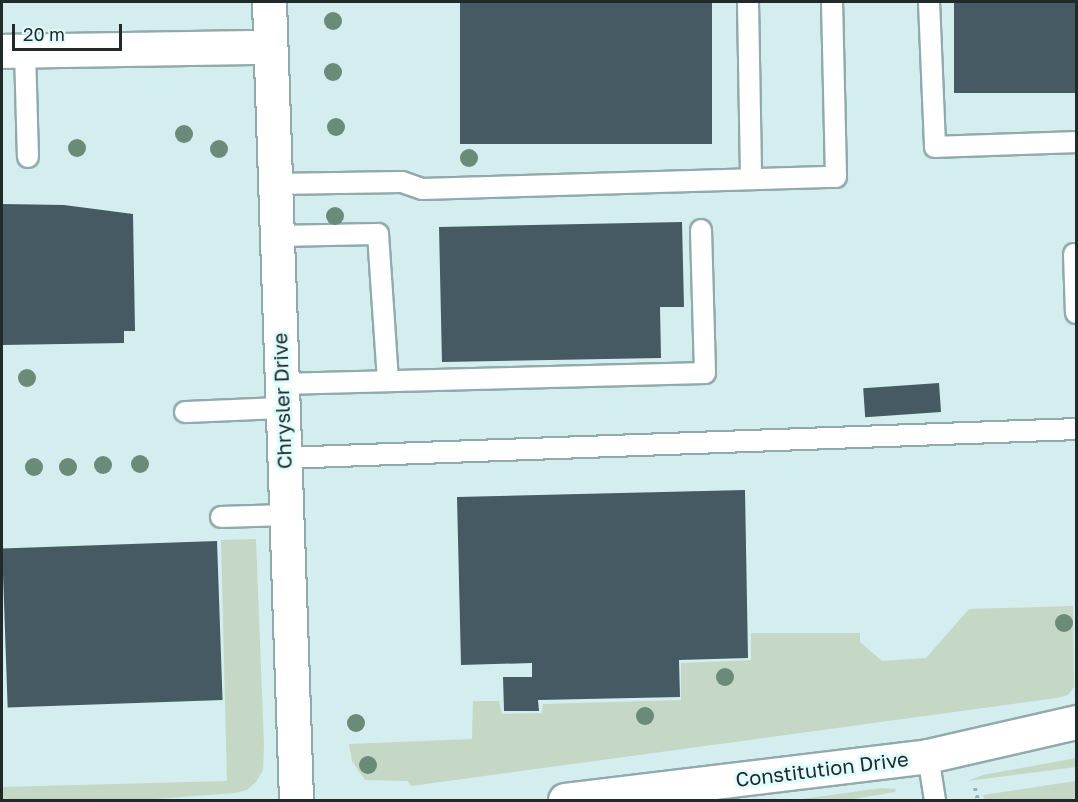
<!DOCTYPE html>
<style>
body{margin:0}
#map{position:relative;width:1078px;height:802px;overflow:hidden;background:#d4eeef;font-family:"Golos Text",sans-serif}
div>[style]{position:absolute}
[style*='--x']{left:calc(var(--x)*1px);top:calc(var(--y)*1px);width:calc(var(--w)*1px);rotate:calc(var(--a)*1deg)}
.green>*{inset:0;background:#c5d7c5}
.building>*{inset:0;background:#455a62;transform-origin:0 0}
.path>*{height:4px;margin-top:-2px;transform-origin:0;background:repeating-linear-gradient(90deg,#9aafaf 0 3px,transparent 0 7.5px)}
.roads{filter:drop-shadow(2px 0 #91aaab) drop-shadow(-2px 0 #91aaab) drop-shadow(0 2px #91aaab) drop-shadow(0 -2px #91aaab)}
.lane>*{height:20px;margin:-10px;padding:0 10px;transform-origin:10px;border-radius:10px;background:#fff}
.street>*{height:33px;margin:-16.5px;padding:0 16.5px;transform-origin:16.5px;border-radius:16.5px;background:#fff}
.trees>*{width:18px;height:18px;margin:-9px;border-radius:50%;background:#6a8b77}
span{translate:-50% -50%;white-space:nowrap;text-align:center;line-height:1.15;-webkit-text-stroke:6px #e1fcfc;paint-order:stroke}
.street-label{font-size:20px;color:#202a2a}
.frame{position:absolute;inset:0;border:3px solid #202a2a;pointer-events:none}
.scale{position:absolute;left:12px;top:24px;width:110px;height:27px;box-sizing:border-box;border:3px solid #202a2a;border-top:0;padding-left:8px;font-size:18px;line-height:21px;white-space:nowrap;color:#202a2a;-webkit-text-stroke:4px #e1fcfc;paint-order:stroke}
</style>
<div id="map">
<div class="green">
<div style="clip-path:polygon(256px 539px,264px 745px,263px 770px,256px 782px,247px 790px,235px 793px,142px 800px,2px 800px,2px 787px,227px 781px,221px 540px)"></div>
<div style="clip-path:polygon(1073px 606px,1074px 687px,1068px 695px,1057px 698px,411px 786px,408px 781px,365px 780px,352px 761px,349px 744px,472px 739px,473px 701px,499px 701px,502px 714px,542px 713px,543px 704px,681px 700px,681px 663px,751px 660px,751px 633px,860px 633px,860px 642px,882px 661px,926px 658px,969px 609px)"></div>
<div style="clip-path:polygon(1076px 758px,1076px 767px,967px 781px,983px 775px)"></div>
<div style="clip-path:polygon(1076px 781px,1076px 800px,985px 800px,983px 795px)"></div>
<div style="clip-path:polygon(882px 788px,896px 789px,895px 792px,847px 800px,794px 800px)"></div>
</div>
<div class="building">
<div style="left:460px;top:2px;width:252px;height:142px"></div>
<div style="left:954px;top:2px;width:122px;height:91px"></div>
<div style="clip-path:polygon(2px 204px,64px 205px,133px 214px,135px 331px,124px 331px,124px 343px,2px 345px)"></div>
<div style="clip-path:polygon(682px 222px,684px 307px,660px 307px,661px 358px,442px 362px,439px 227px)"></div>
<div style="left:939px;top:383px;width:29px;height:76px;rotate:86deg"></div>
<div style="clip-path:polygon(745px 490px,748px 658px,679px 660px,680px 697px,538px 700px,539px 711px,504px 711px,503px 677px,532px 677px,532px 663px,461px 665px,457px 497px)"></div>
<div style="left:217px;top:541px;width:159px;height:215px;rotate:88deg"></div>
</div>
<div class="path">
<div style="--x:975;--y:788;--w:12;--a:76"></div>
</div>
<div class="roads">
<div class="lane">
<div style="--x:748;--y:2;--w:176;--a:89"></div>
<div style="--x:929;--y:2;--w:145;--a:87.6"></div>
<div style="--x:935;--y:147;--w:141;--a:-2"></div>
<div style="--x:25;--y:51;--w:106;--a:88.4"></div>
<div style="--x:275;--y:184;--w:127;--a:-0.9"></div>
<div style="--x:402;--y:182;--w:21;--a:19"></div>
<div style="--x:422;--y:189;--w:414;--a:-1.7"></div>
<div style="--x:836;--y:177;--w:175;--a:-91.3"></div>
<div style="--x:276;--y:236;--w:102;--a:-1.1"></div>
<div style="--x:378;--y:234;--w:147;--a:86.1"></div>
<div style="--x:1074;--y:254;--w:59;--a:88.1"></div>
<div style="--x:281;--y:384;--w:424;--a:-1.5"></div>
<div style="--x:705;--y:373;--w:143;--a:-91.6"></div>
<div style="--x:185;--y:412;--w:97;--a:-2.4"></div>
<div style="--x:283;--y:458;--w:794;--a:-2.09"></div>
<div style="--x:221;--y:517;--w:65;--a:-1.8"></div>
<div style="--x:928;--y:756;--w:45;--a:81"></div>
</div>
<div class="street">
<div style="--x:269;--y:2;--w:798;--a:88.06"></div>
<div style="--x:2;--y:51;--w:266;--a:-0.9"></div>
<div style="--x:565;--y:800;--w:366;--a:-6.9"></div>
<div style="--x:928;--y:756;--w:152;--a:-12.9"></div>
</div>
</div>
<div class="trees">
<div style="left:333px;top:21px"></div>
<div style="left:333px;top:72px"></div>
<div style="left:336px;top:127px"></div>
<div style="left:184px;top:134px"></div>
<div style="left:77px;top:148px"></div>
<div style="left:219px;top:149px"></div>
<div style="left:469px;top:158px"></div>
<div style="left:335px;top:216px"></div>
<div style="left:27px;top:378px"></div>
<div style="left:140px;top:464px"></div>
<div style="left:103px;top:465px"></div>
<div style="left:34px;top:467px"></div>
<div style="left:68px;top:467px"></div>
<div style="left:1064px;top:623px"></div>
<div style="left:725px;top:677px"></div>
<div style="left:645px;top:716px"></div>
<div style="left:356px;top:723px"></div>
<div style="left:368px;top:765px"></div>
</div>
<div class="street-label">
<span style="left:282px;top:401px;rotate:-92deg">Chrysler Drive</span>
<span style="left:822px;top:769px;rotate:-7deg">Constitution Drive</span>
</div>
<div class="frame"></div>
<div class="scale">20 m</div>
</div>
